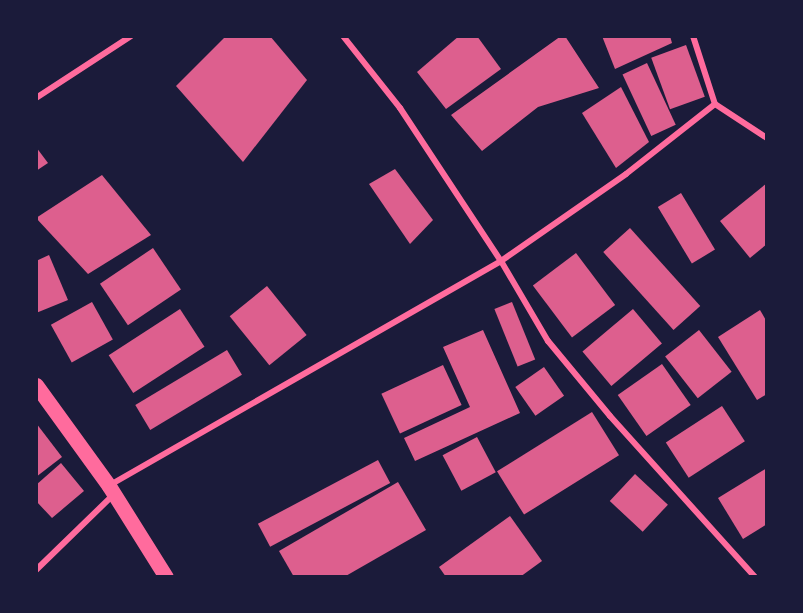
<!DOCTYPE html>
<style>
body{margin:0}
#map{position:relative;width:803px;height:613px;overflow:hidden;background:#1b1b3a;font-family:"Crimson Pro",serif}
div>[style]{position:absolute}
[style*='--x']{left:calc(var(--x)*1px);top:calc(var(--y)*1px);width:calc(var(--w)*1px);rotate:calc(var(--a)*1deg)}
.building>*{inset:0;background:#dd5f8e;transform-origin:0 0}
.minor>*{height:6px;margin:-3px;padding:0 3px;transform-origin:3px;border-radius:3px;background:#ff6b9d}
.primary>*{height:15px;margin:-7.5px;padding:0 7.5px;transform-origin:7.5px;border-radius:7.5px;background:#ff6b9d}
span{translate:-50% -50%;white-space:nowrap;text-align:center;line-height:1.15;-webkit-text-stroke:6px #1b1b3a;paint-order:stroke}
.frame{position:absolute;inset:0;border:38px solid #1b1b3a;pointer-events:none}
</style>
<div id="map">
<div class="building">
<div style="clip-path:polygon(226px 36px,270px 36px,307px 80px,243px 162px,176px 86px)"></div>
<div style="clip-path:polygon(459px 36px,477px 36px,501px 69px,446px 109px,417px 72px)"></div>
<div style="clip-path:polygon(561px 36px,565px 36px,599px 88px,538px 107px,482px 151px,451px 115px)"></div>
<div style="clip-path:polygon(602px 36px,670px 36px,672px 43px,615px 69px)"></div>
<div style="left:686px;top:45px;width:55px;height:37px;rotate:70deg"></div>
<div style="left:647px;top:63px;width:68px;height:27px;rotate:65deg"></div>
<div style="clip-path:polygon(621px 87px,649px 142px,616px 168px,582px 113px)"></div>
<div style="clip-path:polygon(36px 147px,48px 163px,36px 171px)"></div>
<div style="clip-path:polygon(395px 169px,433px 220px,410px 244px,369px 184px)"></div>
<div style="clip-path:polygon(102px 175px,151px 235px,88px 274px,36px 218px)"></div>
<div style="clip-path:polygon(767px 183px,767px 244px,750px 258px,720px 221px)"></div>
<div style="left:681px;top:193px;width:66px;height:27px;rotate:59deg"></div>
<div style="left:630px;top:228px;width:105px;height:36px;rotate:48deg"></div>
<div style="left:153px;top:248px;width:50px;height:64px;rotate:56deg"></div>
<div style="left:576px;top:253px;width:65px;height:54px;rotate:53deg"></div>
<div style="clip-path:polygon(49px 255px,68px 300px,36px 313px,36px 261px)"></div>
<div style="left:267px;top:286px;width:63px;height:48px;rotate:51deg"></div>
<div style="left:92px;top:302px;width:43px;height:47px;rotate:61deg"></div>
<div style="left:512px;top:302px;width:62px;height:19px;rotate:68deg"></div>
<div style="left:180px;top:309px;width:45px;height:85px;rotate:57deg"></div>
<div style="left:633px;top:309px;width:45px;height:66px;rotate:50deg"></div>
<div style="clip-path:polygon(760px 310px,767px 322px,767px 394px,757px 400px,718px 337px)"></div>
<div style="clip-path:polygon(483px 330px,520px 413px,415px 461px,404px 438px,470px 407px,443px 347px)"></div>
<div style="left:699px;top:330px;width:53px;height:43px;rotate:52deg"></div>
<div style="left:227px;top:350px;width:29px;height:107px;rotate:59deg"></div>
<div style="left:662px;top:364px;width:50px;height:54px;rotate:55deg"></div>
<div style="left:443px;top:365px;width:44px;height:68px;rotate:65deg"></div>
<div style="left:544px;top:367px;width:35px;height:35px;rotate:55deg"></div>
<div style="left:722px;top:406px;width:42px;height:67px;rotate:57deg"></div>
<div style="left:592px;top:412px;width:51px;height:112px;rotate:58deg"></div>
<div style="clip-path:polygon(36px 423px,62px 457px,36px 477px)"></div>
<div style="left:477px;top:437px;width:40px;height:39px;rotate:62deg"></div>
<div style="left:378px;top:460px;width:26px;height:136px;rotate:62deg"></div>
<div style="clip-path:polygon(61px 463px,84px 491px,52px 518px,36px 501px,36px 485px)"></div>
<div style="clip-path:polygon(767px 468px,767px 524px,743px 539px,718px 498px)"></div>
<div style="left:635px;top:474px;width:45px;height:37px;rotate:43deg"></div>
<div style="clip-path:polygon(398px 482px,426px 530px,344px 577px,294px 577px,279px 551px)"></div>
<div style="clip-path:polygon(510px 516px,542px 561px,520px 577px,446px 577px,439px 567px)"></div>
</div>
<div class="minor">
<div style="--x:343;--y:36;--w:92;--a:51.6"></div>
<div style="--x:400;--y:108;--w:183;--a:56.6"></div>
<div style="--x:501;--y:261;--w:93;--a:59.6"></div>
<div style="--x:548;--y:341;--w:97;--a:50.4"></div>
<div style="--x:610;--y:416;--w:217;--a:48"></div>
<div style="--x:693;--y:36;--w:71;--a:72.1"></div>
<div style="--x:715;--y:104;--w:62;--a:33.2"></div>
<div style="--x:36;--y:98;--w:113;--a:-33.1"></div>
<div style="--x:110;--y:485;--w:451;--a:-29.8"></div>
<div style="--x:501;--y:261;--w:152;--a:-34.8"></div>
<div style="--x:626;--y:174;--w:113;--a:-38.2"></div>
<div style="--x:36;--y:570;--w:107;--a:-44.2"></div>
</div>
<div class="primary">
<div style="--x:36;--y:385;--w:125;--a:54.1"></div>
<div style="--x:109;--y:486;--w:107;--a:57.9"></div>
</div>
<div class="frame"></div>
</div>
